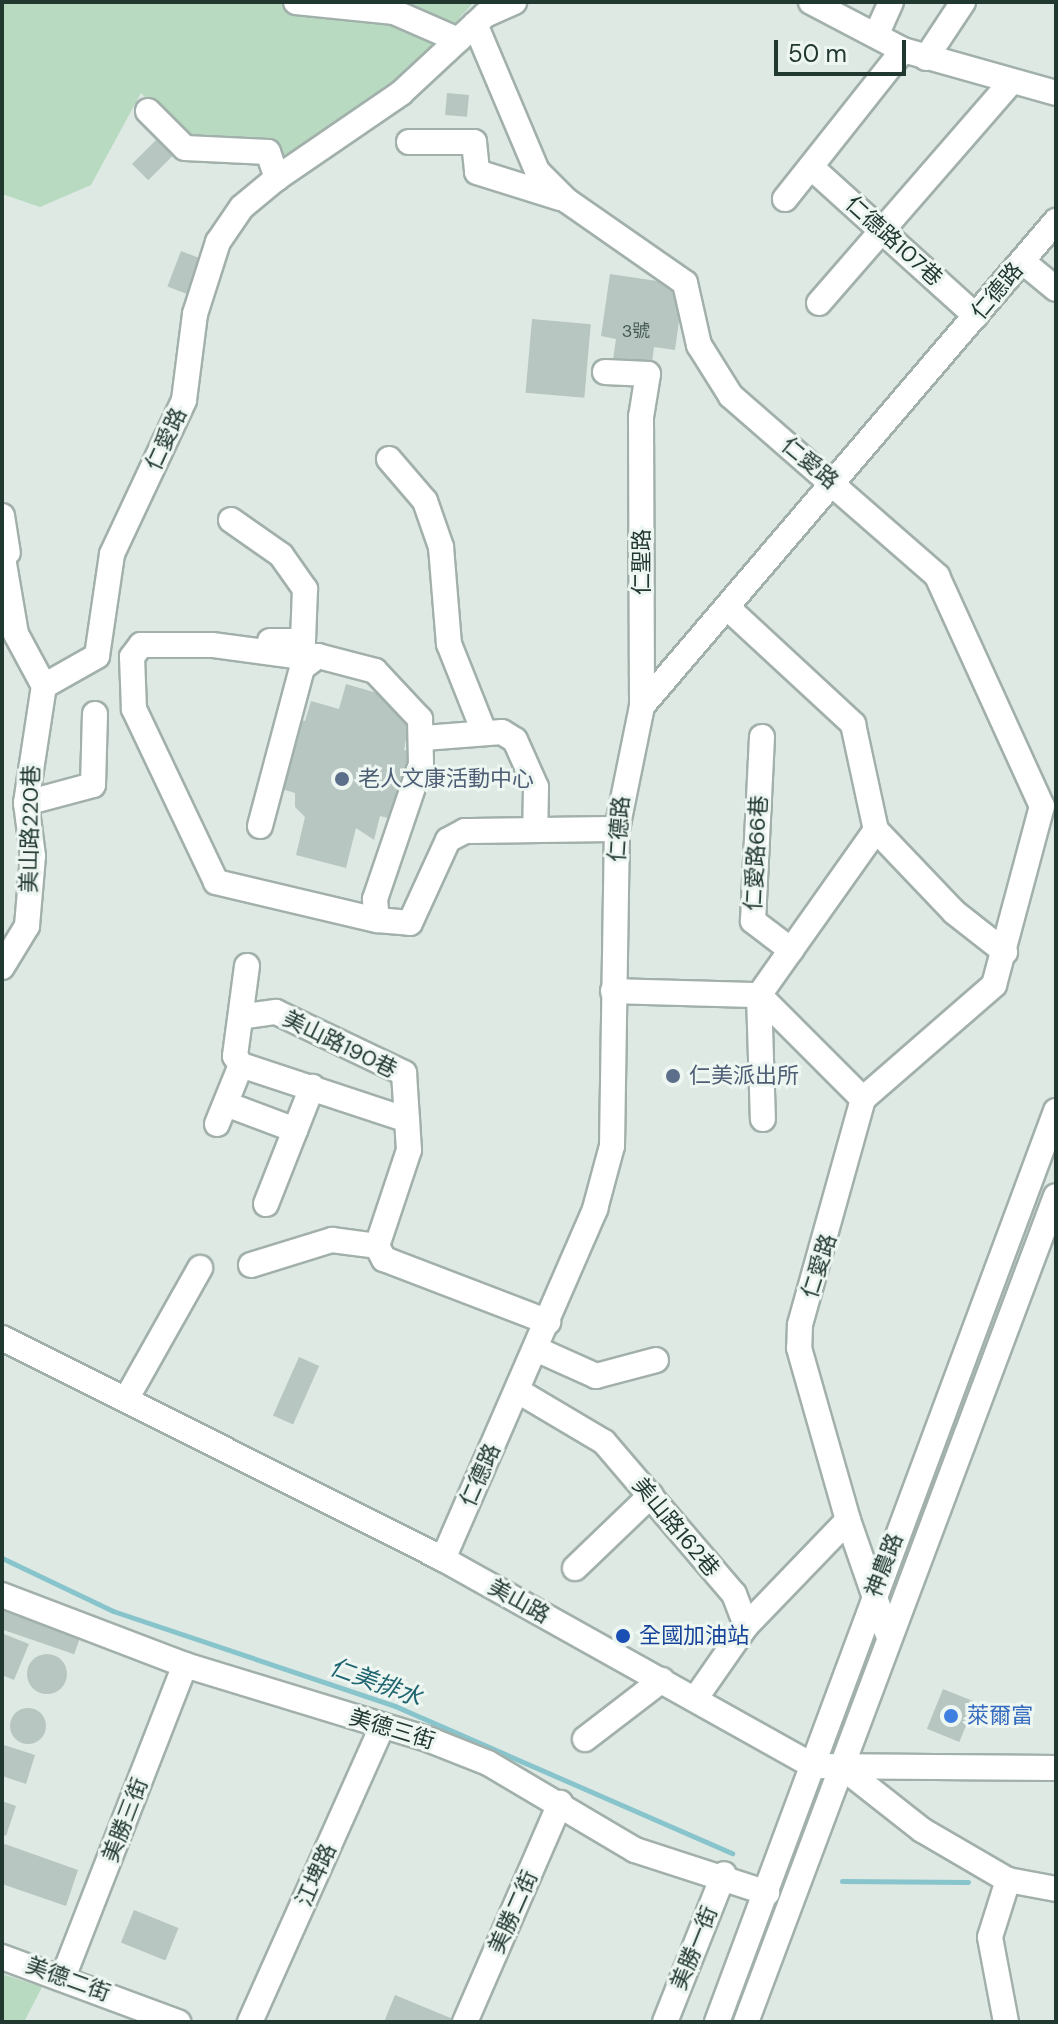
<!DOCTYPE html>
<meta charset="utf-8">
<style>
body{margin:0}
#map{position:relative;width:1058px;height:2024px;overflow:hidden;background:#dee9e4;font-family:"DM Sans","Noto Sans TC",sans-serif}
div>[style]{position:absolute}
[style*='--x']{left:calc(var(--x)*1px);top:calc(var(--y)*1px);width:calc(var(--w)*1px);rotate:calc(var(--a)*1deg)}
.green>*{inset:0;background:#b8dac0}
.stream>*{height:5px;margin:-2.5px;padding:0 2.5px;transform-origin:2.5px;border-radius:2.5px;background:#88c4cc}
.building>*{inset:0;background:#b7c6c0;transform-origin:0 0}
.round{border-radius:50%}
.roads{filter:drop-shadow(2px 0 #a2b0ab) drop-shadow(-2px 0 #a2b0ab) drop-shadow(0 2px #a2b0ab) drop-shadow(0 -2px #a2b0ab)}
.minor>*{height:24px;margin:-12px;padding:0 12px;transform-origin:12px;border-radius:12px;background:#fff}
.dots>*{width:22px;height:22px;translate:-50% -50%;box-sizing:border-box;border:4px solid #eef6f2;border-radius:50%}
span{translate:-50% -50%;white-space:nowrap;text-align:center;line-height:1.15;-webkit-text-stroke:6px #eef6f2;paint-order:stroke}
.number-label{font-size:18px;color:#465c55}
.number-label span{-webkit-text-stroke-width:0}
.street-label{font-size:22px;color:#213831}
.service-label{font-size:22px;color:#4e5e75}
.left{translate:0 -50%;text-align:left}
.transit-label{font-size:22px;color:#164399}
.shop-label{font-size:22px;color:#366cbe}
.water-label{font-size:24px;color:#1f6570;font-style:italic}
.frame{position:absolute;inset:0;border:4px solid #213831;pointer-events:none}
.scale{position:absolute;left:774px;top:40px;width:132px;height:36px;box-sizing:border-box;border:4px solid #213831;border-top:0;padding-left:10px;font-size:24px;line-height:28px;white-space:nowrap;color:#213831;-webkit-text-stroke:6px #eef6f2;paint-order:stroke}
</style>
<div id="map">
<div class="green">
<div style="clip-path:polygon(2px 2px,474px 2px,416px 65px,297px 160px,253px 141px,192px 143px,141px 93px,91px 185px,40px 207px,2px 194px)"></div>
<div style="clip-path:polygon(2px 1974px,42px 1987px,24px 2022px,2px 2022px)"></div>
</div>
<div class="stream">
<div style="--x:2;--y:1558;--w:123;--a:25.5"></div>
<div style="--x:113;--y:1611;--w:298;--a:18.6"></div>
<div style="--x:395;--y:1706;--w:368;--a:23.6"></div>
<div style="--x:842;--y:1881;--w:126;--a:0.5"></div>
</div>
<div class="building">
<div style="left:447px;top:93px;width:22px;height:22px;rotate:5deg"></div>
<div style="left:161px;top:135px;width:23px;height:41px;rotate:45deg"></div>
<div style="left:181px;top:251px;width:26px;height:38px;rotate:21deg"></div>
<div style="clip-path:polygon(610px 274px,684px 285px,675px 350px,654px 347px,651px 371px,612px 366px,616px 339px,601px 336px)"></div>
<div style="left:532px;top:319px;width:59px;height:74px;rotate:5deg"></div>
<div style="clip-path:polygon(346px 684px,391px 697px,409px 723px,404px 750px,418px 753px,415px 770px,403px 768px,392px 819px,380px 816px,374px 840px,356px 828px,346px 868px,296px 855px,305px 817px,295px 807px,295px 793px,282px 789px,296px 719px,305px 721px,311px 701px,339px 709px)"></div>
<div style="left:299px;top:1357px;width:22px;height:64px;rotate:24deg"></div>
<div style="left:2px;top:1603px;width:85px;height:25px;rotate:19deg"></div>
<div style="clip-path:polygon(4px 1634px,29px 1644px,14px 1680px,2px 1675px)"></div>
<div class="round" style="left:27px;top:1654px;width:40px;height:40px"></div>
<div style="left:943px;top:1689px;width:35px;height:43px;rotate:22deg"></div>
<div class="round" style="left:10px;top:1708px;width:36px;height:36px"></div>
<div style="clip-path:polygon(4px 1745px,35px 1755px,26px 1784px,2px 1776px)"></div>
<div style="clip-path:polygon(2px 1801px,16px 1806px,6px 1836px,2px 1834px)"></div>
<div style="clip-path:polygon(2px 1843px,78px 1870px,66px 1906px,2px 1884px)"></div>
<div style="left:134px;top:1910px;width:48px;height:35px;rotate:22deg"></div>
<div style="clip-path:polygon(395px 1995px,453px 2019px,452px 2022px,384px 2022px)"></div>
</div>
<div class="roads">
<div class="minor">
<div style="--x:296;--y:2;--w:99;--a:5.8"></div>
<div style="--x:394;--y:12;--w:70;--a:23.6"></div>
<div style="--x:811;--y:2;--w:104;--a:27.6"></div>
<div style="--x:903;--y:50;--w:159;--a:15.7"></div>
<div style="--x:475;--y:24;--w:160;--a:67.1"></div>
<div style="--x:537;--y:171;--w:41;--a:45"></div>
<div style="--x:566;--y:200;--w:145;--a:34.9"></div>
<div style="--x:685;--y:283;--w:64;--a:77.3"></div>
<div style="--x:699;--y:345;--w:60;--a:57.9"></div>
<div style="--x:731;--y:396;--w:274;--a:41.1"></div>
<div style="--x:937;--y:576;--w:253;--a:65.5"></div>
<div style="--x:1042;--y:806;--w:185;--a:105"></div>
<div style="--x:994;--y:985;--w:174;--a:139"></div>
<div style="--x:863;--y:1099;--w:235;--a:105.6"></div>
<div style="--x:800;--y:1325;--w:23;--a:92"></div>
<div style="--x:799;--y:1348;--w:179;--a:74.1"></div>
<div style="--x:848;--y:1520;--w:119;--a:70.8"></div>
<div style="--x:878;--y:31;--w:32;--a:-66"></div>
<div style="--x:926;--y:58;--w:67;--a:-56.5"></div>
<div style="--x:148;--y:111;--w:52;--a:45"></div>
<div style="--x:185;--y:148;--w:83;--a:2.8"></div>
<div style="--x:268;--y:152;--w:28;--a:71"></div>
<div style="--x:409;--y:142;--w:65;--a:0"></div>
<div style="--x:474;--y:142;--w:30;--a:84"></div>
<div style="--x:477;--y:172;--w:87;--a:17.4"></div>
<div style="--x:811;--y:167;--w:222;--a:42.1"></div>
<div style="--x:785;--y:199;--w:190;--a:-51.6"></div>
<div style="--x:1022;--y:261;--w:44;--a:39.5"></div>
<div style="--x:819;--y:303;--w:291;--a:-49"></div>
<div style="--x:605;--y:372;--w:43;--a:2.7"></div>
<div style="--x:648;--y:374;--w:44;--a:99.2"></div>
<div style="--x:641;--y:417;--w:289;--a:89.8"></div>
<div style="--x:389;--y:459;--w:55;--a:49.4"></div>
<div style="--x:425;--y:501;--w:49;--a:70.8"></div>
<div style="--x:441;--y:547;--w:97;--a:85.3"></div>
<div style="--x:449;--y:644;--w:95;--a:68.3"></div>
<div style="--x:2;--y:516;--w:37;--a:81"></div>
<div style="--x:231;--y:520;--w:61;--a:35"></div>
<div style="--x:281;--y:555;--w:42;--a:54.8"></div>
<div style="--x:305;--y:589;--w:52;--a:92.2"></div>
<div style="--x:303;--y:641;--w:33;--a:180"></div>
<div style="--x:2;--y:552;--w:83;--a:80.3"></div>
<div style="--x:16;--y:634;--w:59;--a:61.7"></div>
<div style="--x:730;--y:610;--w:168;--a:42.8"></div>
<div style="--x:853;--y:724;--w:108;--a:77.8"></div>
<div style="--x:876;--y:830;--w:202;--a:125.3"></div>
<div style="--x:759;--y:995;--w:124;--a:88.2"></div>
<div style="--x:310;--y:658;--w:99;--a:-172.4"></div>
<div style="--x:212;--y:645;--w:71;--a:180"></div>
<div style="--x:141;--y:645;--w:15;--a:127"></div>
<div style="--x:132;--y:657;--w:52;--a:87.8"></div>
<div style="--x:134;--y:709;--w:191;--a:64.6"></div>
<div style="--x:216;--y:882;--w:165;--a:13.3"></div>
<div style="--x:762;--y:737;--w:184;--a:92.8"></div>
<div style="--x:753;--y:921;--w:48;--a:37.3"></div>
<div style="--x:424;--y:738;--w:78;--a:-4.4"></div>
<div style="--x:502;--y:732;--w:15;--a:32"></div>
<div style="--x:515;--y:740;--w:51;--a:65.9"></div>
<div style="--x:536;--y:787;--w:39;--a:91"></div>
<div style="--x:26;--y:803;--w:69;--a:-15"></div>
<div style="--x:93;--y:785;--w:71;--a:-88.4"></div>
<div style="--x:260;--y:826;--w:163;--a:-75.1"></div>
<div style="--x:302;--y:668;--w:20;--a:-37"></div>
<div style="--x:318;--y:656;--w:59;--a:14.7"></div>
<div style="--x:375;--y:671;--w:66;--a:46.8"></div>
<div style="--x:420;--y:719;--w:45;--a:88.7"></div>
<div style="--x:421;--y:764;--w:143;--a:108.8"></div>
<div style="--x:375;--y:899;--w:21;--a:85"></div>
<div style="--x:377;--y:920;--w:33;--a:5"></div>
<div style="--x:410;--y:923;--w:91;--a:-65.4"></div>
<div style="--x:448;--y:840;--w:19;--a:-28"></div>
<div style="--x:465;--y:831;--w:152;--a:-0.8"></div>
<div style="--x:876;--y:830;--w:113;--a:46.4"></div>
<div style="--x:954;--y:912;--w:65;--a:38.1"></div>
<div style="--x:247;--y:966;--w:91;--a:97.6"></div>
<div style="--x:235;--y:1056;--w:11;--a:56"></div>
<div style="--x:241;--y:1065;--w:175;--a:18.3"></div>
<div style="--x:2;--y:967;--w:48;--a:-58.6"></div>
<div style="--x:27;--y:926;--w:70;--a:-85.1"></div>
<div style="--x:33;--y:856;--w:53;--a:-97.5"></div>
<div style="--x:26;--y:803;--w:118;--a:-81.3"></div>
<div style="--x:44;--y:686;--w:61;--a:-29.5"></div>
<div style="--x:97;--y:656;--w:103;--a:-81.6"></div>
<div style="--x:112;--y:554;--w:170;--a:-64.9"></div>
<div style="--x:184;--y:400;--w:87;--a:-82.7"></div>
<div style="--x:195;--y:314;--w:76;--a:-72.3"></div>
<div style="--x:218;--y:242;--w:42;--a:-55.6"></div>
<div style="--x:242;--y:207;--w:45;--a:-39.6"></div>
<div style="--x:277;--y:178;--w:150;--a:-34.4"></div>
<div style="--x:401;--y:93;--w:115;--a:-42.9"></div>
<div style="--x:485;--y:15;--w:32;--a:-24"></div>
<div style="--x:613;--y:991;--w:146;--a:1.6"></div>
<div style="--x:759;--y:995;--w:147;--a:45"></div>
<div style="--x:246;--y:1016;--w:30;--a:-8"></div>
<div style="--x:276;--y:1012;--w:142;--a:25.5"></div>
<div style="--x:404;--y:1073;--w:77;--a:86.3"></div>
<div style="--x:409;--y:1150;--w:101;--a:108.4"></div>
<div style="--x:377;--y:1246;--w:15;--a:62"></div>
<div style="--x:384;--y:1259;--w:176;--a:21"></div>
<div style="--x:226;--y:1104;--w:74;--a:20.6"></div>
<div style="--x:217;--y:1124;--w:64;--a:-67.9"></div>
<div style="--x:266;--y:1204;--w:126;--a:-68.5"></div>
<div style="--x:251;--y:1265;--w:85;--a:-17.2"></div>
<div style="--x:332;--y:1240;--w:45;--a:7.6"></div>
<div style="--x:2;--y:1338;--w:493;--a:26.6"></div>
<div style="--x:443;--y:1559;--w:424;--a:29.2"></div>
<div style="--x:813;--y:1766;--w:243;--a:0.5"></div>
<div style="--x:536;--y:1349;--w:66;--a:24.2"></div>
<div style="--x:596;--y:1376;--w:62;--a:-14.9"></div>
<div style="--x:518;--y:1391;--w:100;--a:30.7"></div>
<div style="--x:604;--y:1442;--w:200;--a:49.5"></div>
<div style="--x:734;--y:1594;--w:34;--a:69"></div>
<div style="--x:746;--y:1626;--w:89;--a:124.9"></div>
<div style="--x:128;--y:1396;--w:147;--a:-60.6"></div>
<div style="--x:443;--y:1559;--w:382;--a:-66.5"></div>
<div style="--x:595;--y:1209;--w:65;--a:-74.9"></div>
<div style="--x:612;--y:1146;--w:317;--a:-89.1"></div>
<div style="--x:617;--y:829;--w:126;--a:-78.5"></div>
<div style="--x:642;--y:706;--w:638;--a:-49.52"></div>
<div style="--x:575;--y:1568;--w:105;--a:-43.8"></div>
<div style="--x:2;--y:1595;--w:196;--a:20.9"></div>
<div style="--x:185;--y:1665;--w:256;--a:17"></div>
<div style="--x:430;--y:1740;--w:62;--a:21.6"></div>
<div style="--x:488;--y:1763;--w:171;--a:30.6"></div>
<div style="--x:635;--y:1850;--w:139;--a:18"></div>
<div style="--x:746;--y:1626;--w:147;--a:-46.1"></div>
<div style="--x:585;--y:1739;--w:97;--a:-37.5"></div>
<div style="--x:842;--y:1767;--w:102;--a:38.2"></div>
<div style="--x:922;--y:1830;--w:99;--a:30.2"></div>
<div style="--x:1008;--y:1880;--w:49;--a:10.6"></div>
<div style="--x:2;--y:1957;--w:188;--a:20.3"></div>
<div style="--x:64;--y:1975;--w:333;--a:-68.7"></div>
<div style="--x:250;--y:2022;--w:323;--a:-65.9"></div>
<div style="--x:465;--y:2022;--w:239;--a:-66.5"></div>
<div style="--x:665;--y:2022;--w:159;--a:-68.3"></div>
<div style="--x:717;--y:2022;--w:972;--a:-69.59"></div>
<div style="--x:746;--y:2022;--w:882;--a:-69.43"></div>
<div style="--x:1006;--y:2022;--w:86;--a:-100.7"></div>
<div style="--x:990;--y:1937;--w:60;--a:-72.5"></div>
</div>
</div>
<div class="dots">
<div style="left:342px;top:779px;background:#5c6f8a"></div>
<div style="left:673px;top:1076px;background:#5c6f8a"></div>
<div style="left:623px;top:1636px;background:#1a4fb4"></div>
<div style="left:951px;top:1716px;background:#3f7fe0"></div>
</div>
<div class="number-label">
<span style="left:636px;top:331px">3號</span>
</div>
<div class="street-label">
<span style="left:894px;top:241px;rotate:42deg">仁德路107巷</span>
<span style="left:997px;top:291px;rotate:-50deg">仁德路</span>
<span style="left:166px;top:439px;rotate:-65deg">仁愛路</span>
<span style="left:810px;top:463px;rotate:40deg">仁愛路</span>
<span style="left:642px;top:562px;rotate:-90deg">仁聖路</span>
<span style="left:30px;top:829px;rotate:-89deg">美山路220巷</span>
<span style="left:619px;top:829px;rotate:-86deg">仁德路</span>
<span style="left:756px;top:853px;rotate:-87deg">仁愛路66巷</span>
<span style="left:340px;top:1044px;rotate:26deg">美山路190巷</span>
<span style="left:819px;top:1266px;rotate:-72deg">仁愛路</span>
<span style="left:480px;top:1475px;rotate:-66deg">仁德路</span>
<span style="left:676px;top:1527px;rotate:50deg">美山路162巷</span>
<span style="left:884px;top:1565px;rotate:-69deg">神農路</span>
<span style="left:519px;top:1601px;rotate:29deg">美山路</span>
<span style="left:392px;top:1729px;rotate:17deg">美德三街</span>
<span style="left:125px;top:1820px;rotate:-69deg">美勝三街</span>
<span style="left:316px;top:1875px;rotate:-66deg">江埤路</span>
<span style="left:513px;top:1912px;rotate:-66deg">美勝二街</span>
<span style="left:694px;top:1948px;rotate:-68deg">美勝一街</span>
<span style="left:68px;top:1979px;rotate:20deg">美德二街</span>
</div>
<div class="service-label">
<span class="left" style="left:358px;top:779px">老人文康活動中心</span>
<span class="left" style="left:689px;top:1076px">仁美派出所</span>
</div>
<div class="transit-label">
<span class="left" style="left:639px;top:1636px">全國加油站</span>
</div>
<div class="shop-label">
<span class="left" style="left:967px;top:1716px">萊爾富</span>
</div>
<div class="water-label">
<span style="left:376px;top:1682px;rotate:20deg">仁美排水</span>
</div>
<div class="frame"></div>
<div class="scale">50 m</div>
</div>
